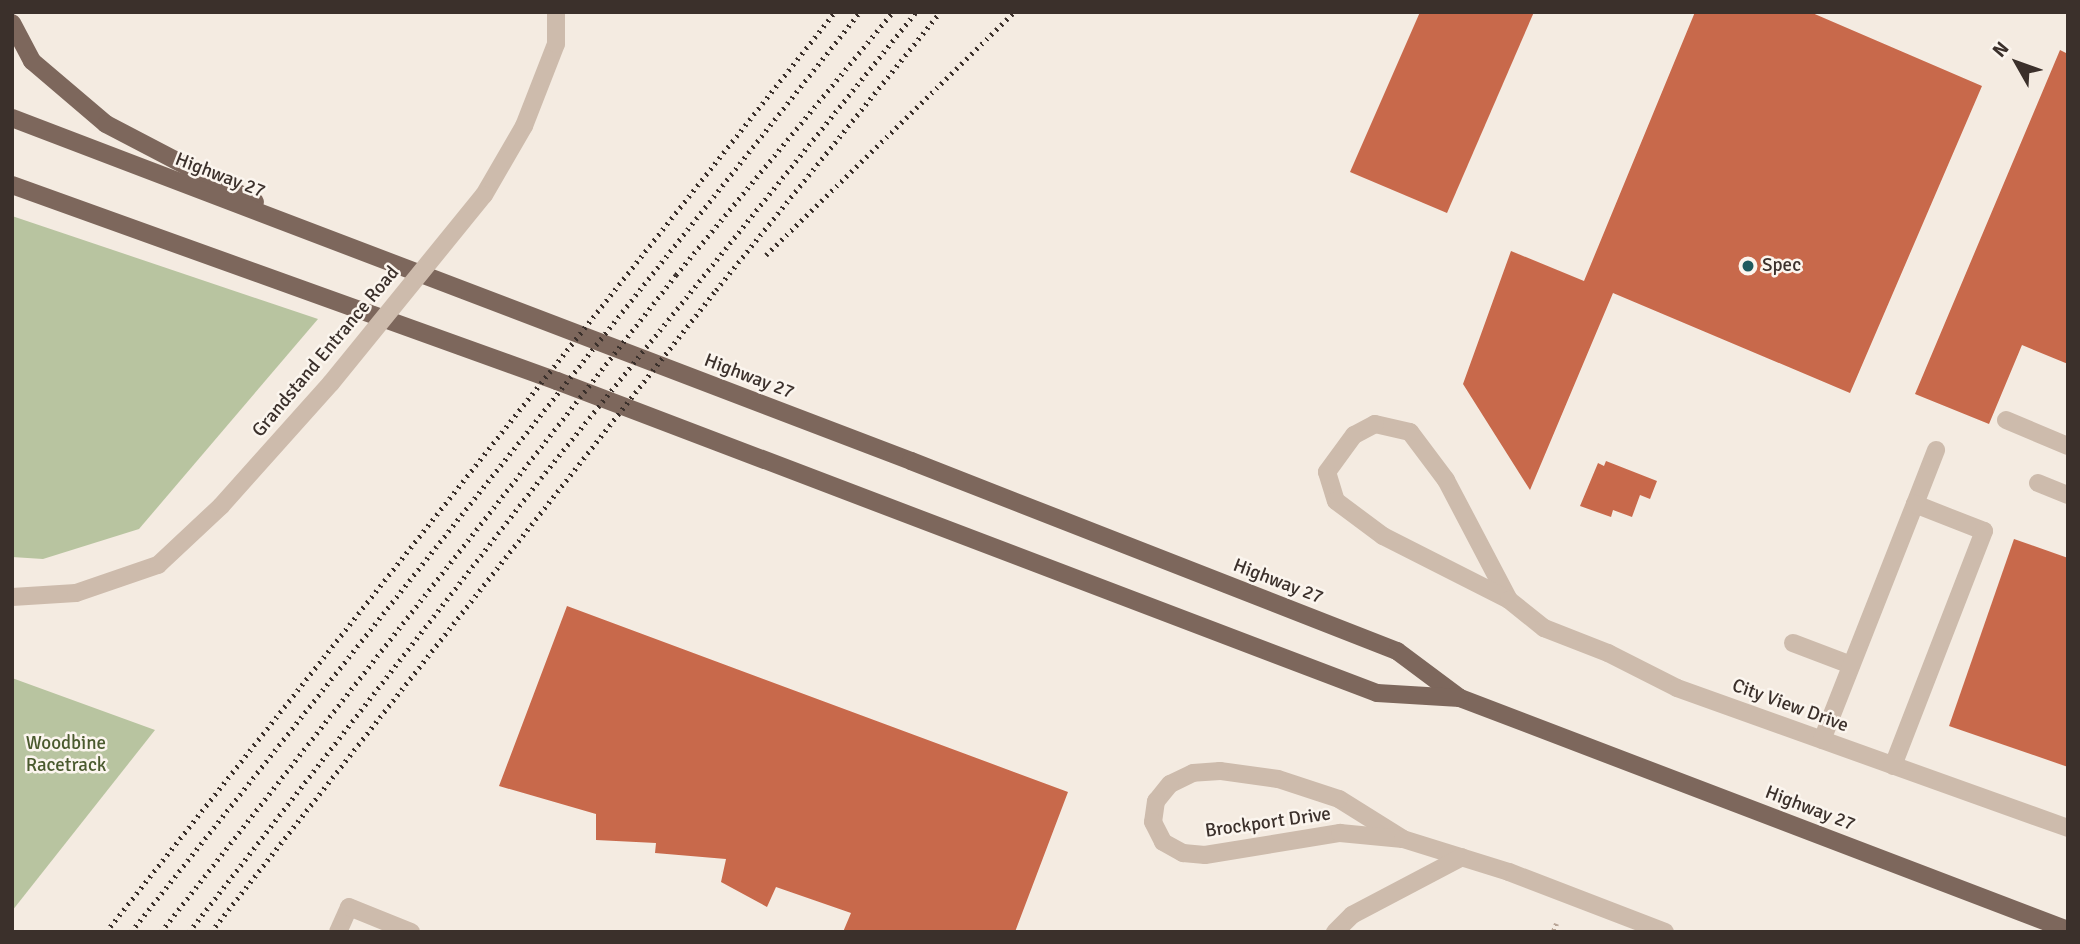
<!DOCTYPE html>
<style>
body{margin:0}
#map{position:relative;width:2080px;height:944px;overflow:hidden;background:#f4ebe1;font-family:Signika,sans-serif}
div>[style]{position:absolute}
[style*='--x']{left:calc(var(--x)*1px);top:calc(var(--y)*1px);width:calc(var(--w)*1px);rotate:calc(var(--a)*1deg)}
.green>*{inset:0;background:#b8c4a0}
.building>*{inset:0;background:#c8694b}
.path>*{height:4.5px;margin-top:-2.25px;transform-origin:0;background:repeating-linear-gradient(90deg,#b9a596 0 3.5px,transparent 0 7px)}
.minor>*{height:18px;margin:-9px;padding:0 9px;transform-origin:9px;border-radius:9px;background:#cdbbac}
.major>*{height:18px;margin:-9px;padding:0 9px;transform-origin:9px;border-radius:9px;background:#7d675c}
.rail>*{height:5px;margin-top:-2.5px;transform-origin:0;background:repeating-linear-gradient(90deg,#3b302b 0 2px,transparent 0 7px)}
.minor-bridge>*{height:18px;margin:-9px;padding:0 9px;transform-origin:9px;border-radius:9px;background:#cdbbac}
.dots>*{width:19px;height:19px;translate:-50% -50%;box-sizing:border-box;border:4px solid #fbf5ee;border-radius:50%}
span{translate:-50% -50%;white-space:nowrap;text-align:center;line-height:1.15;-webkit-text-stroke:5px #fbf5ee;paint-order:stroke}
.street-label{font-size:19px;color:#3b302b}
.poi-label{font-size:19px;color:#3b302b}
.left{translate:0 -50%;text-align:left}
.park-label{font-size:19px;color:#4a5a2e}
.frame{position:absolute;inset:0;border:14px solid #3b302b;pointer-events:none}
.north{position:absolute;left:1982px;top:28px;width:70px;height:70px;-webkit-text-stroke:5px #fbf5ee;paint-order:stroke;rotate:310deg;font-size:19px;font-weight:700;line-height:28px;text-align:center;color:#3b302b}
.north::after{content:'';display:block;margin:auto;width:24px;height:32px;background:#3b302b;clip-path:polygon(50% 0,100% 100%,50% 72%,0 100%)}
</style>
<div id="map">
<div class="green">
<div style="clip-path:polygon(12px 216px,318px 319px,139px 529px,43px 559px,12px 557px)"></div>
<div style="clip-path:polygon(12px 678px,155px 730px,12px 911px)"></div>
</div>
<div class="building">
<div style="clip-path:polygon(1420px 12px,1534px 12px,1447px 213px,1350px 172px)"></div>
<div style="clip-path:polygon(1695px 12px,1810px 12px,1982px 86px,1850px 393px,1613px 293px,1530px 490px,1463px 384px,1511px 251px,1584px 281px)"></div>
<div style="clip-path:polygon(2060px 50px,2068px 54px,2068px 364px,2022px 345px,1989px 424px,1915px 394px)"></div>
<div style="clip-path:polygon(1606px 461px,1657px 481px,1650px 499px,1640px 495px,1632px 517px,1613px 510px,1611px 517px,1580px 506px,1598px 463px,1604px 466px)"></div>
<div style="clip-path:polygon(2014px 539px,2068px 558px,2068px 767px,1949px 726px)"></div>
<div style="clip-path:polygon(567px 606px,1068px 792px,1015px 932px,843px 932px,851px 913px,776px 887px,767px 907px,721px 882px,726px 859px,655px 853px,656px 843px,596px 840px,596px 814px,499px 786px)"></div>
</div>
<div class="path">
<div style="--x:1553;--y:932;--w:9;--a:-69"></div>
</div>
<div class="minor">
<div style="--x:484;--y:195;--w:80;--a:-59.9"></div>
<div style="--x:524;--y:126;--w:88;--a:-68.7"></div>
<div style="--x:556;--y:44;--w:32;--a:-90"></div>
<div style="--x:2006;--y:420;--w:67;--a:22.8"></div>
<div style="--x:2038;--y:483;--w:32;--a:22"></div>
<div style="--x:1915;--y:504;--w:58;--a:-68.7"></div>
<div style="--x:12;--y:597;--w:64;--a:-3.6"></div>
<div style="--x:76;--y:593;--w:87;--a:-18.9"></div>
<div style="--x:158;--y:565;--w:86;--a:-43.1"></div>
<div style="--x:221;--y:506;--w:165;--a:-48.2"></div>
<div style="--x:1509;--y:600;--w:136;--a:-117.7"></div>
<div style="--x:1446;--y:480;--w:60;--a:-126.9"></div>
<div style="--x:1410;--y:432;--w:36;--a:-167"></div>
<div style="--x:1375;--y:424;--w:24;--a:152"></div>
<div style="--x:1354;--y:435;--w:46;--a:126.1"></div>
<div style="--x:1327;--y:472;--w:30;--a:73"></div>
<div style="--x:1336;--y:501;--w:59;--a:36.7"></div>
<div style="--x:1383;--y:536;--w:141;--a:26.9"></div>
<div style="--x:1509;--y:600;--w:45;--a:38.7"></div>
<div style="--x:1544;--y:628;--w:69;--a:21.3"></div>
<div style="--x:1608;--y:653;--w:77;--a:26.9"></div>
<div style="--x:1677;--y:688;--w:415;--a:19.7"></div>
<div style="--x:1793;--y:643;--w:62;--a:20.8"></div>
<div style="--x:1822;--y:740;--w:254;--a:-68.5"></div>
<div style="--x:1915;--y:504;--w:74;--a:21.4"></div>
<div style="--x:1984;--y:531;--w:252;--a:111.2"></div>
<div style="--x:1403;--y:839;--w:75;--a:-148"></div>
<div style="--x:1339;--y:799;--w:64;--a:-161.8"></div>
<div style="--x:1278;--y:779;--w:59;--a:-172.1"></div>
<div style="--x:1220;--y:771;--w:27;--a:176"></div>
<div style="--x:1193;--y:773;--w:25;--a:154"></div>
<div style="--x:1170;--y:784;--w:22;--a:129"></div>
<div style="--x:1156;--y:801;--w:21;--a:98"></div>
<div style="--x:1153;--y:822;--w:22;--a:63"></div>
<div style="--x:1163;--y:842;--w:23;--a:29"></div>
<div style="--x:1183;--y:853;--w:22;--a:5"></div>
<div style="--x:1205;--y:855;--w:137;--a:-9.3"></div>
<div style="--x:1340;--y:833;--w:63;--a:5.4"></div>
<div style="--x:1403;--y:839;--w:111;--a:17.3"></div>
<div style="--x:1509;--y:872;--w:167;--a:21"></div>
<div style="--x:338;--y:932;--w:27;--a:-66"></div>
<div style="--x:349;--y:907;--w:67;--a:22"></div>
<div style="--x:1335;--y:932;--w:24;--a:-45"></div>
<div style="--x:1352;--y:915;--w:124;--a:-27.8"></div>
</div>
<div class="major">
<div style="--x:12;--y:23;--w:43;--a:62.2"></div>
<div style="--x:32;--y:61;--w:97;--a:40.4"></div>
<div style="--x:106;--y:124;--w:168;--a:27.6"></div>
<div style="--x:12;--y:118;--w:962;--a:20.88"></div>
<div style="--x:911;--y:461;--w:522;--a:21.35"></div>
<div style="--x:1397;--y:651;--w:79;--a:36.7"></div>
<div style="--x:1460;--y:698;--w:651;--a:20.89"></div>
<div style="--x:12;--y:185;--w:579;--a:19.78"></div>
<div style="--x:557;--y:381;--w:877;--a:20.83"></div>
<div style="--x:1377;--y:693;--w:83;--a:3.4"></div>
</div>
<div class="rail">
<div style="--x:766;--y:255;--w:347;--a:-44.4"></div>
<div style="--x:106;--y:932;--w:1174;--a:-51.61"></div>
<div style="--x:131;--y:932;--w:1174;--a:-51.61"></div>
<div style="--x:161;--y:932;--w:835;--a:-51.91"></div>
<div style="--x:676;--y:275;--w:341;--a:-50.5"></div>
<div style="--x:189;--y:932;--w:574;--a:-52.21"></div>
<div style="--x:541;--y:478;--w:598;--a:-51.18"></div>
<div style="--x:211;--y:932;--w:817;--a:-51.81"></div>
<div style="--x:716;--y:290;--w:357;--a:-51.1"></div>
</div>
<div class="minor-bridge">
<div style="--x:331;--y:383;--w:242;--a:-50.9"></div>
</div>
<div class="dots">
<div style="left:1748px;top:266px;background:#1f5a5e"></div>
</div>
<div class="street-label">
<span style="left:220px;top:176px;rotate:21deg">Highway 27</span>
<span style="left:326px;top:352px;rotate:-50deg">Grandstand Entrance Road</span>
<span style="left:749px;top:377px;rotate:21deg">Highway 27</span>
<span style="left:1278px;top:582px;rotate:21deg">Highway 27</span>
<span style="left:1790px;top:706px;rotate:20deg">City View Drive</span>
<span style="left:1810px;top:809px;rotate:21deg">Highway 27</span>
<span style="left:1268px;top:823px;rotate:-8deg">Brockport Drive</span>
</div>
<div class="poi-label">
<span class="left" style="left:1762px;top:266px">Spec</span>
</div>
<div class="park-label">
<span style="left:66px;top:755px">Woodbine<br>Racetrack</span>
</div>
<div class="frame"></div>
<div class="north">N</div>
</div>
